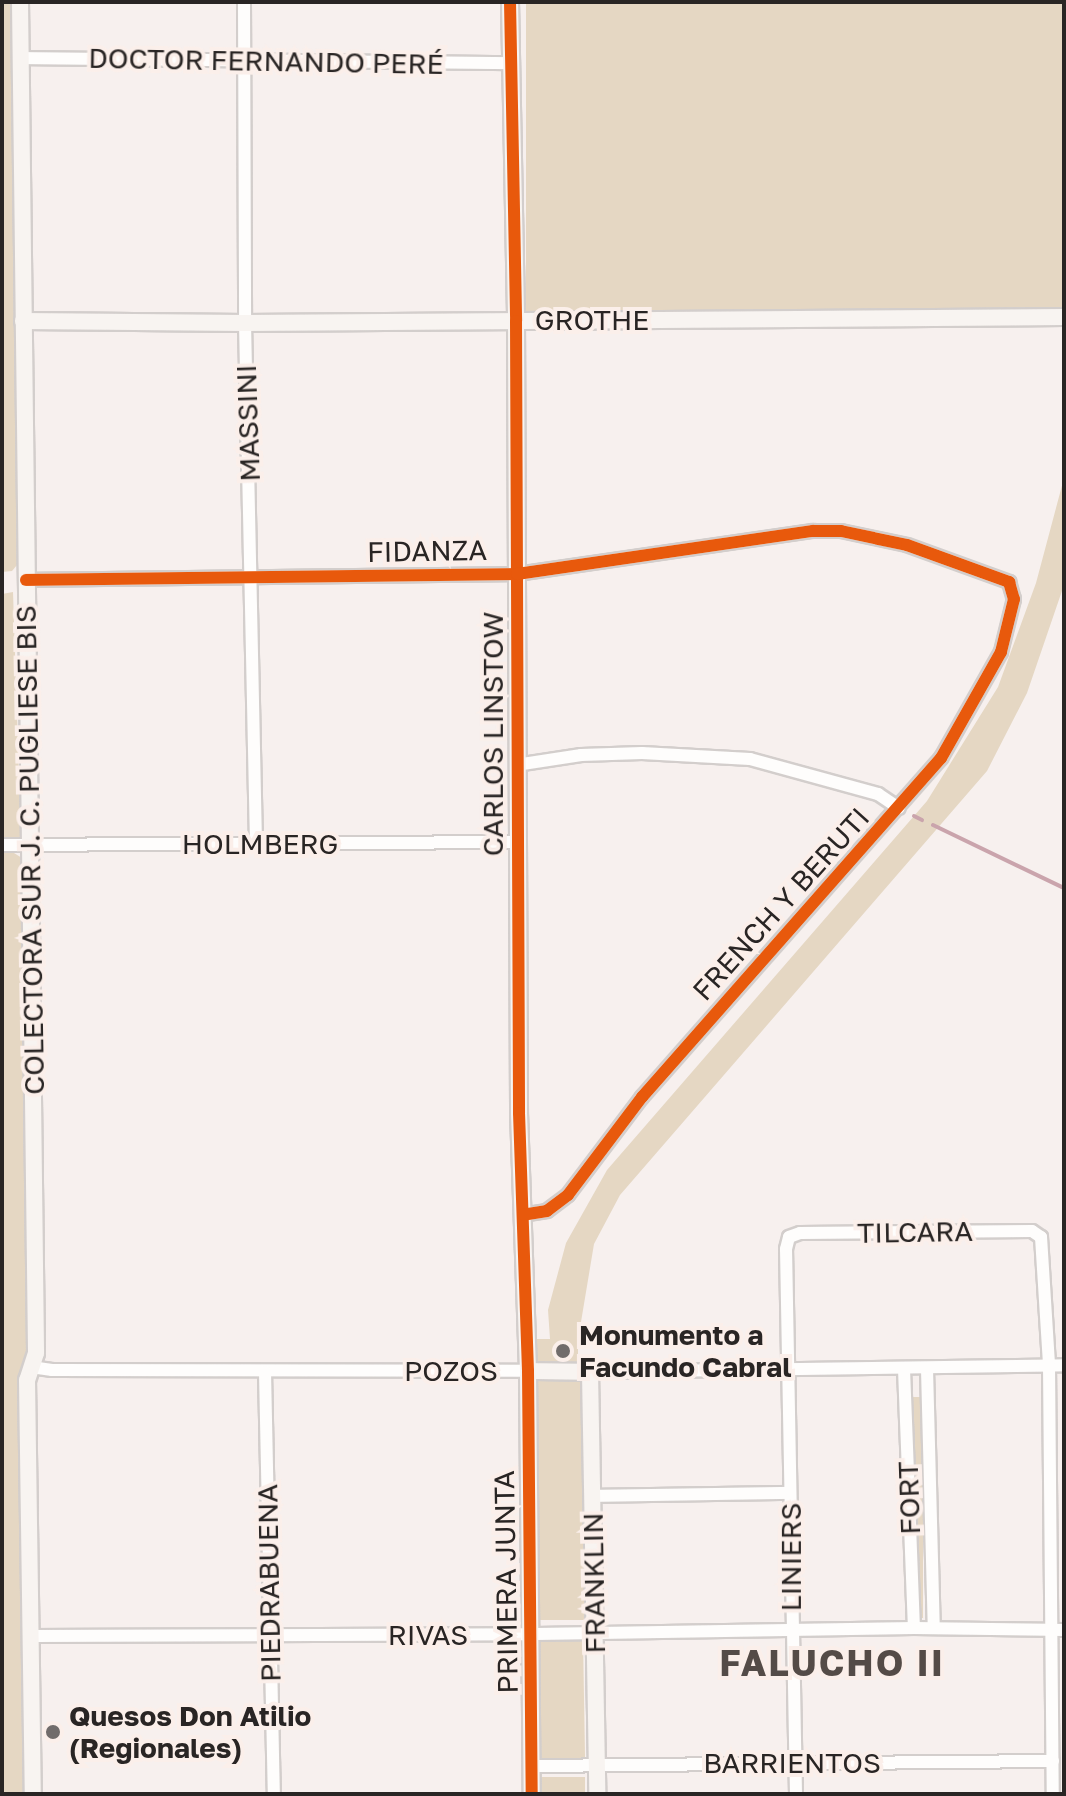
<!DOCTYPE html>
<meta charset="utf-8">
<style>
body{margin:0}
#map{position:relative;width:1066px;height:1796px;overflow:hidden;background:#f7f0ee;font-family:"Golos Text",sans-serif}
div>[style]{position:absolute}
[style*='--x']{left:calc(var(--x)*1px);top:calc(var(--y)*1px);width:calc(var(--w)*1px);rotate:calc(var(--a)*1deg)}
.green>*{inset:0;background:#e5d7c3;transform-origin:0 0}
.stream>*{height:4px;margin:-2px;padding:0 2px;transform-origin:2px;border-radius:2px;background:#caa4ac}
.roads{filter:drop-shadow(2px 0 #d3cecc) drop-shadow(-2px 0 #d3cecc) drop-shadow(0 2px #d3cecc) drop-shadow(0 -2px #d3cecc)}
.street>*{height:12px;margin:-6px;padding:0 6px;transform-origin:6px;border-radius:6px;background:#fefdfc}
.secondary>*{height:16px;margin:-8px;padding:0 8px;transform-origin:8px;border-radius:8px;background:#f8f4f1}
.cycleway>*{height:12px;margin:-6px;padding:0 6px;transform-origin:6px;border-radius:6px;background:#e8590c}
.dots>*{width:22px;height:22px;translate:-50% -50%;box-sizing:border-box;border:4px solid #fbefea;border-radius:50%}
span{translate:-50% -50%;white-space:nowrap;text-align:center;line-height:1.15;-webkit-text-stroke:8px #fbefea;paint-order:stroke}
.street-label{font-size:28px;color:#292524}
.poi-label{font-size:28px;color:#292524;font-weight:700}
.left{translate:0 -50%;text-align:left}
.district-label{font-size:36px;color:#544b47;font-weight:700;letter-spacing:2px}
.frame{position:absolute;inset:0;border:4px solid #292524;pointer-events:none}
</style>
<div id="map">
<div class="green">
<div style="clip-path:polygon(2px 2px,11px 2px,17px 565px,12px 571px,2px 572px)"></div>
<div style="left:526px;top:2px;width:538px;height:310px"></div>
<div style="clip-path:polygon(1064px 478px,1064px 585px,1027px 693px,987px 771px,620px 1195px,594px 1244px,578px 1340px,578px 1366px,532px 1366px,532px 1339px,550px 1339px,548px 1310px,566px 1243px,607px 1170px,927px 801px,998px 687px,1036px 583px)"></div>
<div style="clip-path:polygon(13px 592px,21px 836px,12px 842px,2px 841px,2px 594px)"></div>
<div style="clip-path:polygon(2px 853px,14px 853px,22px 858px,29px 1349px,26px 1794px,2px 1794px)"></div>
<div style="left:535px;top:1376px;width:49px;height:244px"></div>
<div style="left:912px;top:1397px;width:11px;height:221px"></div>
<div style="left:583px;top:1640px;width:119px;height:44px;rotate:89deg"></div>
<div style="left:585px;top:1777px;width:17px;height:46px;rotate:90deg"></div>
</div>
<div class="stream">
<div style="--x:914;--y:816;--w:9;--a:27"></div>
<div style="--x:933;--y:825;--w:145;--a:25.7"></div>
</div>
<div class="roads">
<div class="street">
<div style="--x:244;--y:2;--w:321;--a:89.8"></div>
<div style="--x:245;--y:323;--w:521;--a:88.79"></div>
<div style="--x:21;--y:58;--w:490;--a:0.6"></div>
<div style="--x:26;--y:580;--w:491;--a:-0.7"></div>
<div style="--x:517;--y:574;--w:299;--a:-8.3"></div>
<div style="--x:813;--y:531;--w:28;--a:0"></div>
<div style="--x:841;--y:531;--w:67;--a:12"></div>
<div style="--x:907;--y:545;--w:109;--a:19.9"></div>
<div style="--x:1009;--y:582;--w:18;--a:74"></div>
<div style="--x:1014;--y:599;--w:55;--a:103.8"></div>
<div style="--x:1001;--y:652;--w:122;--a:119.5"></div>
<div style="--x:941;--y:758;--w:452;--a:131.4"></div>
<div style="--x:642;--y:1097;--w:123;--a:127.1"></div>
<div style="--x:568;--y:1195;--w:26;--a:143"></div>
<div style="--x:547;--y:1211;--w:24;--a:171"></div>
<div style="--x:516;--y:765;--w:66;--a:-8.7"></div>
<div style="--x:581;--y:755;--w:61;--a:-1.9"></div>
<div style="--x:642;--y:753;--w:108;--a:3.2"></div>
<div style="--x:750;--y:759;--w:133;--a:15.3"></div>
<div style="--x:878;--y:794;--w:25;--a:34"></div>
<div style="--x:2;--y:845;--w:515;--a:-0.33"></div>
<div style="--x:33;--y:1363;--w:7;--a:45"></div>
<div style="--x:38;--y:1368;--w:14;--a:8"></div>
<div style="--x:52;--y:1370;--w:476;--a:0.1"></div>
<div style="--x:904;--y:1369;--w:259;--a:87.8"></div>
<div style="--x:927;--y:1369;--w:259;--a:88.5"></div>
<div style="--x:265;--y:1372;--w:422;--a:88.8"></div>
<div style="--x:590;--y:1372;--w:474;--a:-0.8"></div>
<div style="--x:593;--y:1496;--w:197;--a:-0.9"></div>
<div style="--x:33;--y:1636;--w:498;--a:-0.2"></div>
<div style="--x:531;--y:1634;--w:383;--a:-0.9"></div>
<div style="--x:914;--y:1628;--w:150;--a:0.8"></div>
<div style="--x:532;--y:1766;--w:521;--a:-0.55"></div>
<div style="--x:796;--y:1794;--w:545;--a:-91.05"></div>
<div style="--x:786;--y:1249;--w:12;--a:-76"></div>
<div style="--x:789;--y:1237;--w:12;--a:-20"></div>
<div style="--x:800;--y:1233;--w:232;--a:-0.5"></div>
<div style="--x:1032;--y:1231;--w:11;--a:34"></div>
<div style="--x:1041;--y:1237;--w:128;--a:86.4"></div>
<div style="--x:1049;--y:1365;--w:429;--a:89.5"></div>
</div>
<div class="secondary">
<div style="--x:20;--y:2;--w:1351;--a:89.32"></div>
<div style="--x:36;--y:1353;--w:28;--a:108"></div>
<div style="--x:27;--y:1380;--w:414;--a:89.2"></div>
<div style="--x:510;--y:2;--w:319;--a:88.9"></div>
<div style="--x:516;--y:321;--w:792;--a:89.78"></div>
<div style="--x:519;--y:1113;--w:258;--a:88"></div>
<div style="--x:528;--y:1371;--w:423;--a:89.5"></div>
<div style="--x:23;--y:321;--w:222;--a:0.5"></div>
<div style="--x:245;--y:323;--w:819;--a:-0.42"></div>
<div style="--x:528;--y:1371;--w:62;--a:0.9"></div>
<div style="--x:590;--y:1372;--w:422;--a:89"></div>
</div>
</div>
<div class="cycleway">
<div style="--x:510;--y:2;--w:319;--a:88.9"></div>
<div style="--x:516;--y:321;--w:792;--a:89.78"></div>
<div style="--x:519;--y:1113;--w:258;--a:88"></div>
<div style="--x:528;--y:1371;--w:423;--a:89.5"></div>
<div style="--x:26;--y:580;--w:491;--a:-0.7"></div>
<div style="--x:517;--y:574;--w:299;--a:-8.3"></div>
<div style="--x:813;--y:531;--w:28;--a:0"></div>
<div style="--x:841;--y:531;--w:67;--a:12"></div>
<div style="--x:907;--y:545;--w:109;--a:19.9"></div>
<div style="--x:1009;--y:582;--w:18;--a:74"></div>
<div style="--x:1014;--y:599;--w:55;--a:103.8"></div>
<div style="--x:1001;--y:652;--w:122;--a:119.5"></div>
<div style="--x:941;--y:758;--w:452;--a:131.4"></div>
<div style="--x:642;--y:1097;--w:123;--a:127.1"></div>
<div style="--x:568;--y:1195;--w:26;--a:143"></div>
<div style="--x:547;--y:1211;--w:24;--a:171"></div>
</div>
<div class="dots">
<div style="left:563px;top:1351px;background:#716c6b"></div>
<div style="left:53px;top:1732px;background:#716c6b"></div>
</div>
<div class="street-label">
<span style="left:266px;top:61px;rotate:1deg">DOCTOR FERNANDO PERÉ</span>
<span style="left:592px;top:320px">GROTHE</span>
<span style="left:248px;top:423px;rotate:-92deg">MASSINI</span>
<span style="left:427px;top:551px;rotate:-1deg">FIDANZA</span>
<span style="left:493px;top:734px;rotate:-90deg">CARLOS LINSTOW</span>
<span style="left:260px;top:844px">HOLMBERG</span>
<span style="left:30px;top:850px;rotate:-91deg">COLECTORA SUR J. C. PUGLIESE BIS</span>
<span style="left:781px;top:904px;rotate:-48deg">FRENCH Y BERUTI</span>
<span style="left:915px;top:1232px;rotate:-1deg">TILCARA</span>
<span style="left:451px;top:1371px">POZOS</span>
<span style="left:909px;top:1498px;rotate:-92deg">FORT</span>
<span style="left:791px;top:1557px;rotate:-90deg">LINIERS</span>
<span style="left:506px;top:1582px;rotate:-91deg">PRIMERA JUNTA</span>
<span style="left:269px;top:1583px;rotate:-91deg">PIEDRABUENA</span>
<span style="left:594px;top:1583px;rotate:-91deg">FRANKLIN</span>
<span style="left:428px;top:1635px">RIVAS</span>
<span style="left:792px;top:1763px">BARRIENTOS</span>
</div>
<div class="poi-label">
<span class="left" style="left:579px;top:1351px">Monumento a<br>Facundo Cabral</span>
<span class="left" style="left:69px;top:1732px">Quesos Don Atilio<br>(Regionales)</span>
</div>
<div class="district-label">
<span style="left:832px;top:1663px">FALUCHO II</span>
</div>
<div class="frame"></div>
</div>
